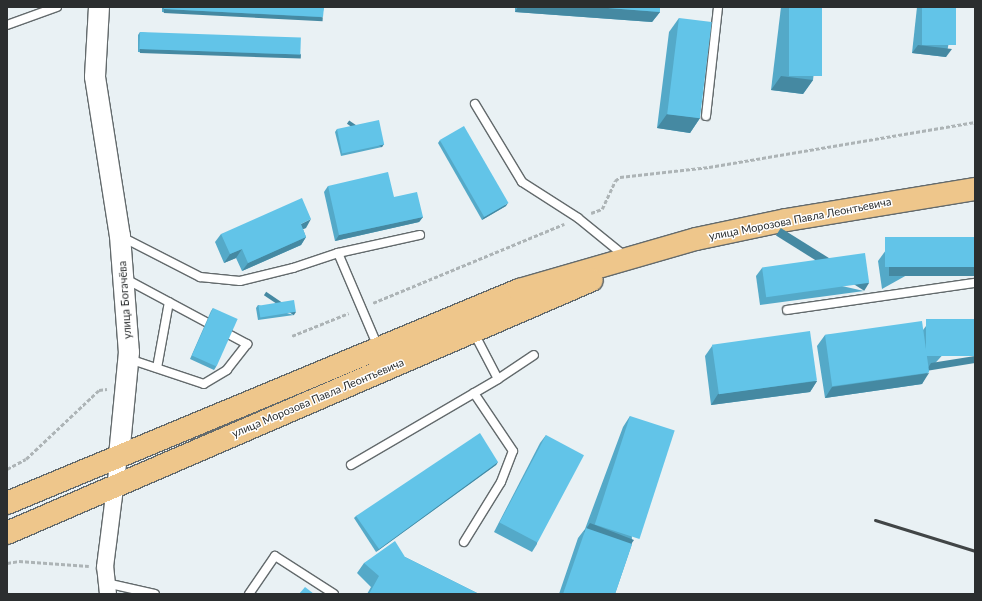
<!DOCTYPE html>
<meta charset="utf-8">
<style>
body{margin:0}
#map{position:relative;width:982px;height:601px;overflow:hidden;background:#e9f1f4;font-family:Lato,sans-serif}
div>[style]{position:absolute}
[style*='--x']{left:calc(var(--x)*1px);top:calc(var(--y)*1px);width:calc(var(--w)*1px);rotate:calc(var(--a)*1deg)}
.path>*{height:2.5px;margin-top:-1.25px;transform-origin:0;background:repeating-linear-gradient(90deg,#adb4b6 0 4px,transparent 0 6px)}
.roads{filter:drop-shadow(1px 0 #636a6c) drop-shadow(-1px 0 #636a6c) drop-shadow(0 1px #636a6c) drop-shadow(0 -1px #636a6c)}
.service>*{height:8px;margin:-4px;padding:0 4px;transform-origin:4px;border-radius:4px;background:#fff}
.minor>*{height:16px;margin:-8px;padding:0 8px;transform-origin:8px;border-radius:8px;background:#fff}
.tertiary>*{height:20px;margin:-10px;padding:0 10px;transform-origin:10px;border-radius:10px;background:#fff}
.primary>*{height:22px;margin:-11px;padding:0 11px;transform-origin:11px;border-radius:11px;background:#eec68b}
.rail>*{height:3px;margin:-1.5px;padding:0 1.5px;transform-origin:1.5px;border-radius:1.5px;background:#414546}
.wall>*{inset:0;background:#54a9c8}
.shaded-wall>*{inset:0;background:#4589a2;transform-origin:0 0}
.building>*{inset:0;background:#62c4e8;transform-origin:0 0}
span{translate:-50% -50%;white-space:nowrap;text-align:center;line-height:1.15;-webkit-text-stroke:3px #fff;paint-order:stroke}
.street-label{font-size:11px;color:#2b2e2f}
.frame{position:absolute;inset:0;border:8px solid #2b2e2f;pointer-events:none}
</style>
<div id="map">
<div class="path">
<div style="--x:591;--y:213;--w:12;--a:-20"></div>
<div style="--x:602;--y:209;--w:31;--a:-65"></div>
<div style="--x:615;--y:181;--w:6;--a:-39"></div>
<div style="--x:620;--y:177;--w:90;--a:-6.4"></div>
<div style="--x:709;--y:167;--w:270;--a:-9.6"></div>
<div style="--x:373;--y:303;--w:207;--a:-22.5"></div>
<div style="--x:292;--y:336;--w:61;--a:-22"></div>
<div style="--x:7;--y:469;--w:21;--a:-28"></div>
<div style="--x:26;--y:459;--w:100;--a:-43.4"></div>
<div style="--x:99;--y:390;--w:8;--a:-7"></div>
<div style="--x:7;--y:563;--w:12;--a:-9"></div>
<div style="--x:19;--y:561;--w:70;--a:4.1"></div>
</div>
<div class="roads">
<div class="service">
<div style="--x:7;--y:25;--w:53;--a:-19.8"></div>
<div style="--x:475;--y:104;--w:91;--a:58.9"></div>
<div style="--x:522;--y:182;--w:67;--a:32.7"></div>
<div style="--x:578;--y:218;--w:62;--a:39.1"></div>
<div style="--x:706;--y:116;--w:110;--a:-83.7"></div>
<div style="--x:122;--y:237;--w:88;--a:27.1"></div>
<div style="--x:200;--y:277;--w:40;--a:5.7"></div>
<div style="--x:240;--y:281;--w:55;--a:-13.8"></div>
<div style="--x:293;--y:268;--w:47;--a:-18.4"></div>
<div style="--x:338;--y:253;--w:102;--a:66.9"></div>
<div style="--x:338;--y:253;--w:84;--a:-12.4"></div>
<div style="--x:124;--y:278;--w:140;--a:28.2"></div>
<div style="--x:247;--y:344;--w:33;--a:128"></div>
<div style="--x:227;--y:370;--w:27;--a:149"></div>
<div style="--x:204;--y:384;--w:79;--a:-161.6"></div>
<div style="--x:787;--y:310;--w:190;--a:-8.2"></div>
<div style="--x:157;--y:368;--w:67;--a:-79.7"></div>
<div style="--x:498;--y:379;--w:43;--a:-33.7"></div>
<div style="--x:351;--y:465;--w:170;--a:-30.3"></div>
<div style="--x:498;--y:379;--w:52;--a:-117.6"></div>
<div style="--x:464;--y:542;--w:70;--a:-58.3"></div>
<div style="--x:501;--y:482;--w:33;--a:-69"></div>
<div style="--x:513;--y:451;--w:70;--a:-123.9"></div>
<div style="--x:106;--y:583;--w:50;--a:12.7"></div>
<div style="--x:249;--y:594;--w:46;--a:-55.6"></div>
<div style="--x:275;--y:556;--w:70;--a:32.8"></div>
</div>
<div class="minor">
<div style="--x:108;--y:594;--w:27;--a:-96"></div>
<div style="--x:105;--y:567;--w:112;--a:-82.8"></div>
</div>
<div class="tertiary">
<div style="--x:99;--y:7;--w:70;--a:93.3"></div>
<div style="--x:95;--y:77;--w:161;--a:81.1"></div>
<div style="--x:120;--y:236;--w:116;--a:85.6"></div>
<div style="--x:129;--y:352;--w:104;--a:95.5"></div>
</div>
<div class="primary">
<div style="--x:7;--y:503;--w:555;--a:-22.59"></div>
<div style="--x:519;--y:290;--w:184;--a:-16.1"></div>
<div style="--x:696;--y:239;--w:92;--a:-11.9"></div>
<div style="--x:786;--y:220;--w:192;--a:-9.3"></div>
<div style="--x:7;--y:533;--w:637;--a:-23.39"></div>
</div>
</div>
<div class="rail">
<div style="--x:875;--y:520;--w:105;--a:17.2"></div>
</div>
<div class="wall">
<div style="clip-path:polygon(162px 7px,324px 7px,321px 20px,162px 12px)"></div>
<div style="clip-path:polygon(515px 7px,660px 7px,660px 12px,652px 22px,515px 12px)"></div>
<div style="clip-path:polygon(781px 7px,822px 7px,813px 80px,803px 94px,771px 90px)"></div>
<div style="clip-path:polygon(917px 7px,956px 7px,946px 57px,912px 53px)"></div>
<div style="clip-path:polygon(679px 18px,700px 118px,690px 133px,657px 128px,669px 32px)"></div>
<div style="clip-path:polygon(140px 32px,301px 54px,299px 57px,138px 52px,138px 35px)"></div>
<div style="clip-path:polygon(337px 129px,384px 144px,382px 147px,341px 156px,335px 132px)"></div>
<div style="clip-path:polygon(440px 140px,506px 206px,482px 220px,438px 143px)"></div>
<div style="clip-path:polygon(328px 186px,394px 197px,423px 217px,419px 222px,335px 241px,324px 192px)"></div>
<div style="clip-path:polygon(306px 228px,303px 229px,306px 237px,301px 245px,242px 271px,236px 258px,224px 263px,215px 242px,221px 234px)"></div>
<div style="clip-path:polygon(975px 237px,882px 289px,878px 261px,886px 250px)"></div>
<div style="clip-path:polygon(762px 268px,864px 291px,760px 305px,756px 276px)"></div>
<div style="clip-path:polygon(258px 305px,294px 315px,258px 320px,256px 308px)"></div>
<div style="clip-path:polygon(213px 308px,216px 367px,214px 370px,190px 359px,211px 311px)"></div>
<div style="clip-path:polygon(975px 319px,929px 370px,922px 384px,825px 398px,817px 346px,825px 335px,923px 330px,926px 326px)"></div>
<div style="clip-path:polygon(712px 346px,817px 381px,810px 392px,711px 405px,705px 356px)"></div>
<div style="clip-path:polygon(630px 416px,632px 544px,615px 594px,559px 594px,578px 538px,585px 529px,623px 427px)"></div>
<div style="clip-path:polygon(546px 435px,537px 544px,532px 552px,494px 532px,540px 443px)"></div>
<div style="clip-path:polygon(498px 462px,496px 465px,376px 552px,354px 518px,356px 516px)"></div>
<div style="clip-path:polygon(405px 557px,479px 594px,367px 594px,371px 587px,357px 573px,364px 563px)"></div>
</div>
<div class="shaded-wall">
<div style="clip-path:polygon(518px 7px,595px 7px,660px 12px,652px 22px,515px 12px)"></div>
<div style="left:164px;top:9px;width:159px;height:4px;rotate:3deg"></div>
<div style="clip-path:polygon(918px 45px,952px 49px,946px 57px,912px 53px)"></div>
<div style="left:140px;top:49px;width:161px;height:4px;rotate:2deg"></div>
<div style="clip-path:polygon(781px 76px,813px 80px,803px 94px,771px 90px)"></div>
<div style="clip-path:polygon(667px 114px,700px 118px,690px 133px,657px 128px)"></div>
<div style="left:384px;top:144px;width:4px;height:42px;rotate:124deg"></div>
<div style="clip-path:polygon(508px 203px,506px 206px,482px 220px,484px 217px)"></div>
<div style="clip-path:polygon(423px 217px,419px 222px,335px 241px,339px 235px)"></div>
<div style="clip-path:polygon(311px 219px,306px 228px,295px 232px,301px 224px)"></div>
<div style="clip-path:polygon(306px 237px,301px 245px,242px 271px,248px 263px)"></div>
<div style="clip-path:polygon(242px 249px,236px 258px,224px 263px,230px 254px)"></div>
<div style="left:975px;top:267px;width:9px;height:86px;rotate:90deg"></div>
<div style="left:869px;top:283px;width:9px;height:104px;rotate:122deg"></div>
<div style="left:296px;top:312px;width:4px;height:36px;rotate:124deg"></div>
<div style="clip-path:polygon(975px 356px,975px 363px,926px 371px,931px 363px)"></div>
<div style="clip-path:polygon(929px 373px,922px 384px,825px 398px,832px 387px)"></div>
<div style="clip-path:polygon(817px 381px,810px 392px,711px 405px,718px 394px)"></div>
<div style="clip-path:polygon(498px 462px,496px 465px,376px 552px,379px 549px)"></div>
<div style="clip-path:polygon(590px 523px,634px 540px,627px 550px,584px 532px)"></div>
</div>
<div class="building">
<div style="clip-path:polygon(164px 7px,324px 7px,323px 17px,164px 9px)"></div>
<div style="clip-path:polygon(595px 7px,660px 7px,660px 12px)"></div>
<div style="left:789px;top:7px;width:33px;height:69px"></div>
<div style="left:922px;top:7px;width:34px;height:38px"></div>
<div style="left:679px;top:18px;width:33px;height:97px;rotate:7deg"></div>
<div style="left:140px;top:32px;width:161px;height:17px;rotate:2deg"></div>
<div style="left:379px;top:120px;width:25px;height:43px;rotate:78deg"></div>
<div style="left:464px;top:126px;width:89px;height:28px;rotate:60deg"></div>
<div style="clip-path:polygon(388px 172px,394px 197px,417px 192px,423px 217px,339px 235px,328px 186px)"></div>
<div style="clip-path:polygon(302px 198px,311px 219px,301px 224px,306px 237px,248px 263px,242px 249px,230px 254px,221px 234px)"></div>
<div style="left:975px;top:237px;width:30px;height:90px;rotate:90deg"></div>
<div style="left:865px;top:253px;width:30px;height:104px;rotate:82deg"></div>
<div style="left:294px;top:300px;width:12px;height:36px;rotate:81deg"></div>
<div style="left:213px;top:308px;width:27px;height:52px;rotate:24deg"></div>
<div style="left:975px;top:319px;width:37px;height:49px;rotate:90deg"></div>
<div style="left:922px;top:321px;width:52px;height:98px;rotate:82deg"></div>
<div style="left:810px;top:331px;width:50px;height:99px;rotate:82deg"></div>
<div style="left:630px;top:416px;width:47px;height:114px;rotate:18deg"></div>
<div style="clip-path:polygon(480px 433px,498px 462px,379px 549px,356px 516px)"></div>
<div style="left:546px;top:435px;width:43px;height:99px;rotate:28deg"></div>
<div style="clip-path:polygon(586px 528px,632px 544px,615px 594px,563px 594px)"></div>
<div style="clip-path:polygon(395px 541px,405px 557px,479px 594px,369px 594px,379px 576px,364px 563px)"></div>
<div style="clip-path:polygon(305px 587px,314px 594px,299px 594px)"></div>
</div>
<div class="street-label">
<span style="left:800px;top:219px;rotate:-11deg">улица Морозова Павла Леонтьевича</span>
<span style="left:125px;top:300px;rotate:-94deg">улица Богачёва</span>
<span style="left:318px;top:398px;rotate:-23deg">улица Морозова Павла Леонтьевича</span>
</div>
<div class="frame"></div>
</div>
